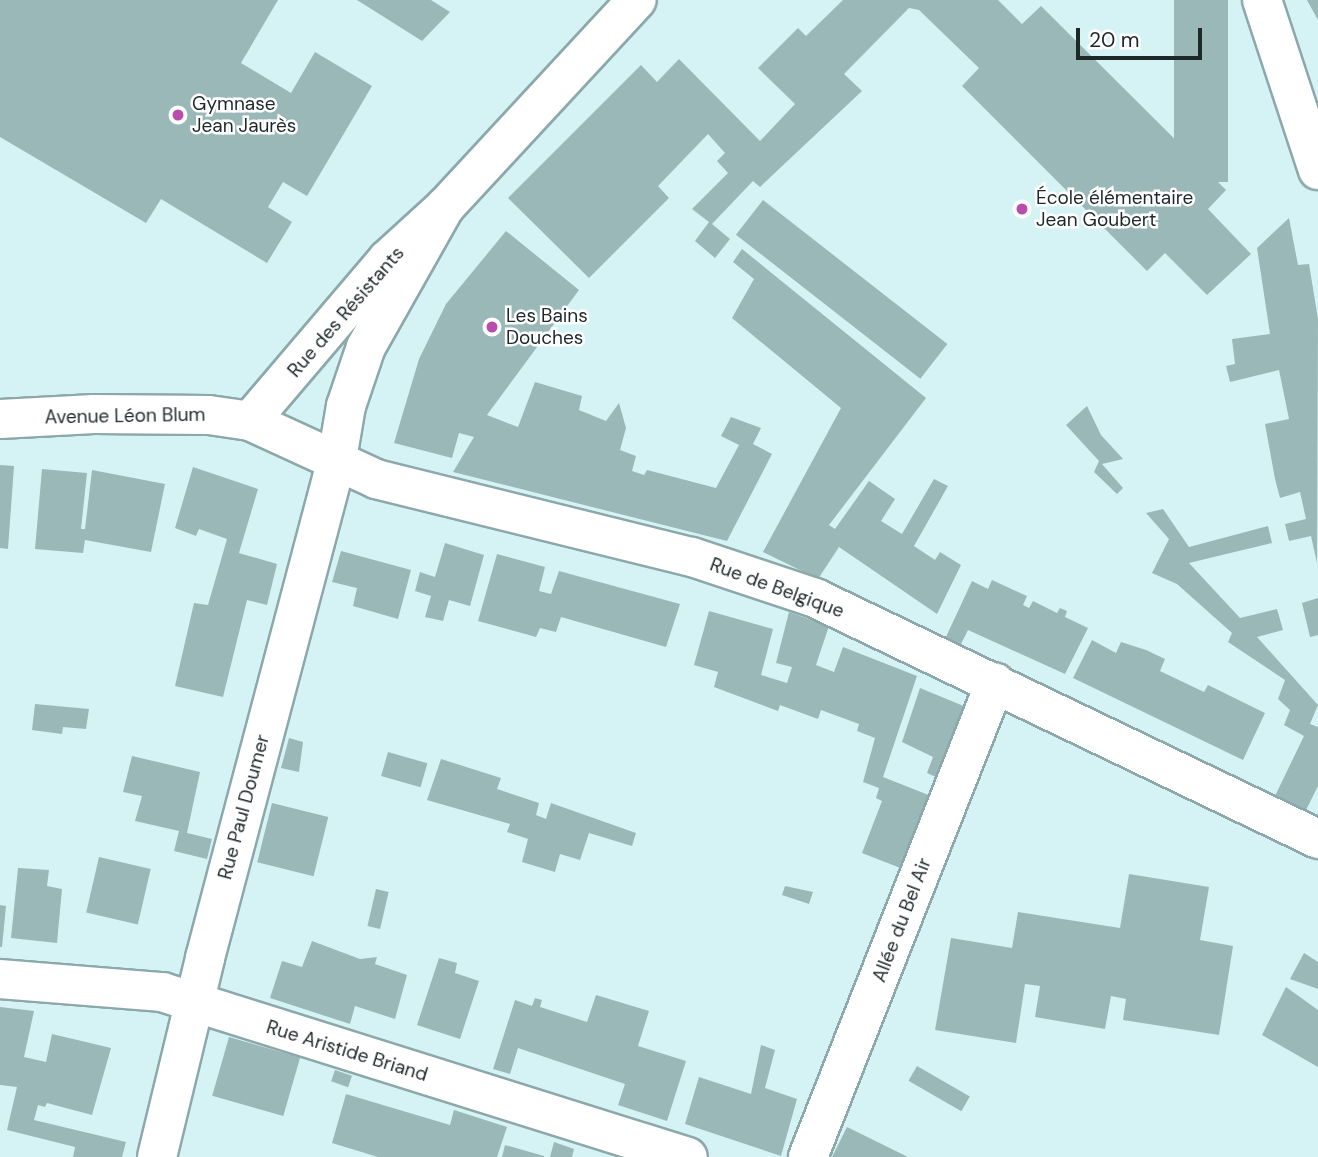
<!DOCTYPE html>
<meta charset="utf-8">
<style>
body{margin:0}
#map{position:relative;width:1318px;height:1157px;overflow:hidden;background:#d5f3f5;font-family:"DM Sans",sans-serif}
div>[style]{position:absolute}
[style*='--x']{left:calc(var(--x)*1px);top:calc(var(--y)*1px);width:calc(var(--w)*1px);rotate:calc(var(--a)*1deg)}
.building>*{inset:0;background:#9bb8b9;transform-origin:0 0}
.roads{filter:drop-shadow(2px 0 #8ca8aa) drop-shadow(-2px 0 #8ca8aa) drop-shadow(0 2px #8ca8aa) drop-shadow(0 -2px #8ca8aa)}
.minor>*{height:38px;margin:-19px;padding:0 19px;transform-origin:19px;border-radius:19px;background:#fff}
.dots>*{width:19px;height:19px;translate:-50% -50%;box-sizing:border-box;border:4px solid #fff;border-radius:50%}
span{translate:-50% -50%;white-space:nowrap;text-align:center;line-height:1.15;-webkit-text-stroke:5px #fff;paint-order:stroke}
.poi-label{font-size:19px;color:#1d2829}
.left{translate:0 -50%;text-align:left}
.street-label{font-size:19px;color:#1d2829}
.scale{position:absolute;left:1076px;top:28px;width:126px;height:32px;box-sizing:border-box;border:4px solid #1d2829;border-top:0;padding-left:9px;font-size:21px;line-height:24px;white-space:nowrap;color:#1d2829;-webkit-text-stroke:5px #fff;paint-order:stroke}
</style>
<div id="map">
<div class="building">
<div style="clip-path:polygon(0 0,278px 0,241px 63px,291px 93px,315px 52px,372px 86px,307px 196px,283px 182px,268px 207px,292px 222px,267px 263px,161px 199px,146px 223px,0 137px)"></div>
<div style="clip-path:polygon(357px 0,431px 0,450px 12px,422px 41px)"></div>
<div style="clip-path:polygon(843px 0,998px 0,1022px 24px,1041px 6px,1226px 190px,1208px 209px,1251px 254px,1207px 295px,1165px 253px,1147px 271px,962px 86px,979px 68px,919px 10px,909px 8px,844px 74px,862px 91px,760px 187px,753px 181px,712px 224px,730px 239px,715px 258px,695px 241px,709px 222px,692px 209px,728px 173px,717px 161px,725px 153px,708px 134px,658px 186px,669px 198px,589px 278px,508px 198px,641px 65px,657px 82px,679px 59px,760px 141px,795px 104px,758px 68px,798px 28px,806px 36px)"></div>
<div style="left:1174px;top:0;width:54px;height:182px"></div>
<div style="clip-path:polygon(1307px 0,1318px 0,1318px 20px,1308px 2px)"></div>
<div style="left:763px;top:200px;width:234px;height:44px;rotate:38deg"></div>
<div style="clip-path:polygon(1289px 218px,1298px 265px,1309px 264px,1318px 319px,1317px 563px,1311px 536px,1289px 541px,1285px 524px,1306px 519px,1300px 492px,1280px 498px,1275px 479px,1265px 424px,1289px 419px,1279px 370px,1230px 382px,1226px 366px,1235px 364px,1232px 339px,1270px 334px,1257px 248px)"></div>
<div style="clip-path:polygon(506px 231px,579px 290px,487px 415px,518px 427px,535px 382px,582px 396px,579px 410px,606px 421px,619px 403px,626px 428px,620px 450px,636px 456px,632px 471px,644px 475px,647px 470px,716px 488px,739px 445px,721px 436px,731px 417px,761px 428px,753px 444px,772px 454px,727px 541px,453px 472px,474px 437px,459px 433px,452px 458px,394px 443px,419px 359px,446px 304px)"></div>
<div style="clip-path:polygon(742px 249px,926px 398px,829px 525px,835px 529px,869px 481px,895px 499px,881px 521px,902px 534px,934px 479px,948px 486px,914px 546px,935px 560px,940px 552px,961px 565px,937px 614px,839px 547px,818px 579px,763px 552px,841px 408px,732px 318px,754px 279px,733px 262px)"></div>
<div style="clip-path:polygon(1087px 406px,1101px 435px,1123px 459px,1102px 464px,1123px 488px,1117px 494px,1094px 472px,1099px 461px,1066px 425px)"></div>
<div style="clip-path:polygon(0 465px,14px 466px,8px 549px,0 548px)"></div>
<div style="clip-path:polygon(193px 467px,258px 489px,239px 553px,277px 564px,267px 605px,247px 600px,223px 697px,175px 686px,194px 603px,208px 605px,227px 539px,199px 529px,196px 536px,175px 528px)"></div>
<div style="clip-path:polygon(42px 469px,87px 473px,81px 529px,85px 529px,92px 470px,165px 484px,151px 552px,85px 540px,83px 553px,35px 549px)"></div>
<div style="clip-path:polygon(1163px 509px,1189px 547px,1268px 526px,1272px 543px,1189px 563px,1240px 618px,1277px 609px,1283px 630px,1257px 637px,1318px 705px,1310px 724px,1318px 727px,1318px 786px,1306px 810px,1275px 796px,1304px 736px,1284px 725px,1290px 710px,1278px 699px,1285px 680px,1228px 642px,1232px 633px,1177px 584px,1152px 573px,1169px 539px,1146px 513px)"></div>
<div style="clip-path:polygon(445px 543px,484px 555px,470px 606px,449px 600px,443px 621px,425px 617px,431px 596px,415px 591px,420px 572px,435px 577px)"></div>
<div style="clip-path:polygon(341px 551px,411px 570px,398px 619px,353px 606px,357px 588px,332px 582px)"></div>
<div style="clip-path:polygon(497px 554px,545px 567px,539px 591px,551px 594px,559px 571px,680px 604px,666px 647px,561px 617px,556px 632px,540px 628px,536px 637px,478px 621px)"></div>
<div style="clip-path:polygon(992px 580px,1027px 596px,1023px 605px,1029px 608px,1033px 601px,1057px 613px,1060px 608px,1067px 611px,1065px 617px,1088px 628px,1065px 674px,968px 630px,960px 646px,945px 639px,972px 581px,988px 589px)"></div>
<div style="clip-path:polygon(1318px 598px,1318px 635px,1310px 637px,1302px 603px)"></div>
<div style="clip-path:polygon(709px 611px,773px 629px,761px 675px,787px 683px,792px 667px,776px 663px,789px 612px,829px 626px,816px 665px,834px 672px,843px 647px,917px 676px,883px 777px,931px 796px,903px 869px,862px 853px,882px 801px,876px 798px,879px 788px,863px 782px,875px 738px,857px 731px,859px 724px,821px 710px,818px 719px,780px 705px,778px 711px,714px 687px,718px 672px,694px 665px)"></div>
<div style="clip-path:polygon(1092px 640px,1116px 653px,1121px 642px,1146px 650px,1165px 659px,1160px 671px,1204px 692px,1208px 685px,1265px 713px,1243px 760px,1073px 678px)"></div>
<div style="clip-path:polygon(920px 688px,966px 707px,938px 778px,927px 773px,933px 757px,902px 742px)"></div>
<div style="clip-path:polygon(35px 704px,89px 709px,86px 729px,63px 727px,62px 734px,32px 730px)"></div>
<div style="clip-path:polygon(289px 738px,303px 742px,299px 772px,281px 768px)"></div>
<div style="left:388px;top:752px;width:41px;height:25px;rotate:16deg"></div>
<div style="clip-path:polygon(132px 756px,200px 772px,187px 833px,212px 839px,207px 859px,174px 851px,179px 831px,135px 821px,142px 796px,123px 792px)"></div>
<div style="clip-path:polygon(441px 759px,501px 778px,497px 789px,539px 803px,536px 815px,546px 819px,551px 803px,636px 833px,632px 846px,589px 833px,580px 860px,560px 854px,555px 872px,522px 862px,528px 839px,507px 832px,510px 824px,427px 800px)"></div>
<div style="left:272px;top:803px;width:58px;height:61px;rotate:14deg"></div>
<div style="left:99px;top:857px;width:53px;height:57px;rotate:13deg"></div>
<div style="clip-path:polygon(18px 868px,49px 870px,47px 886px,62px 889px,57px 943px,11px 938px)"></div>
<div style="clip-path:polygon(1129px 874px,1209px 887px,1200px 940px,1233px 946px,1219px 1035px,1123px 1020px,1126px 999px,1111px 996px,1105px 1029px,1035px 1017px,1040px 986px,1025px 984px,1016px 1043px,935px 1030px,951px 938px,1012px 948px,1018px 912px,1120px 928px)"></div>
<div style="clip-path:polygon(785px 886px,813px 892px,809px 904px,782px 895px)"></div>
<div style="left:376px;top:889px;width:13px;height:38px;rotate:13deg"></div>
<div style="clip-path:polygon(0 905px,6px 906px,2px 947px,0 947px)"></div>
<div style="clip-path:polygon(312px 941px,360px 959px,377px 957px,375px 964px,407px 975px,395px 1019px,355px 1006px,350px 1024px,270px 998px,282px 961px,302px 967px)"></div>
<div style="clip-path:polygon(1304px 953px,1318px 962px,1318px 989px,1290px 979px)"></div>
<div style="clip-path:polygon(439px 958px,457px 963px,455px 973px,479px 981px,460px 1039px,417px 1025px)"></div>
<div style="clip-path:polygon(1286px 987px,1318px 1010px,1318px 1067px,1262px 1035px)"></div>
<div style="clip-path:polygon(596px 995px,649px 1011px,638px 1046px,686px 1061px,667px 1121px,618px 1105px,625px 1084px,518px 1048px,510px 1074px,493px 1069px,515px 1000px,532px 1006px,535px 998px,542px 1000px,540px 1007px,587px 1022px)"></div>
<div style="clip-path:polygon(0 1007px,34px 1011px,24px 1057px,46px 1062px,52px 1034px,111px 1048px,92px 1115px,47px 1103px,45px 1107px,38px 1105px,34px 1120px,126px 1142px,122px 1157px,73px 1157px,75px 1147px,7px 1130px,17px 1087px,0 1085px)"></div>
<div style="left:229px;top:1037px;width:74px;height:61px;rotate:16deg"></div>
<div style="clip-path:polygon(761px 1045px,775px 1050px,765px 1088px,797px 1099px,781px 1156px,685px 1124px,699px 1077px,751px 1094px)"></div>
<div style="left:917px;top:1066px;width:61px;height:17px;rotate:30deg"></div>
<div style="left:335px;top:1070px;width:18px;height:12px;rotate:19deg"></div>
<div style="clip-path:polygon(346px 1094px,450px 1125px,454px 1110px,507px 1127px,497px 1157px,378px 1157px,332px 1143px)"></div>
<div style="clip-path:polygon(847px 1127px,908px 1157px,832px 1157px)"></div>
<div style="clip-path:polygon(554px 1142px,574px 1149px,572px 1157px,550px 1157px)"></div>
<div style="clip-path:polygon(505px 1145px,544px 1156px,544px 1157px,502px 1157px)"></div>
</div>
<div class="roads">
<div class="minor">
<div style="--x:1262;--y:0;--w:179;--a:71.8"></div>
<div style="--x:0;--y:419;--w:94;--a:-3"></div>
<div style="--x:94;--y:414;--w:115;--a:0.5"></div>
<div style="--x:209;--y:415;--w:41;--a:8.3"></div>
<div style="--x:250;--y:421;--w:139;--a:24.7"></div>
<div style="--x:376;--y:479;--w:325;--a:13.9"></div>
<div style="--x:692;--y:557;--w:130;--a:18.4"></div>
<div style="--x:815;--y:598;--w:558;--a:25.6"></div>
<div style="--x:250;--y:421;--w:213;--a:-49.6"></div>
<div style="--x:388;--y:259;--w:77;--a:-42.4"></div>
<div style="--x:445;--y:207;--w:282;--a:-47.2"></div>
<div style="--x:0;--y:979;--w:163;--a:4.6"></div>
<div style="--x:162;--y:992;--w:551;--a:17.42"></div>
<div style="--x:157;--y:1157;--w:205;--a:-76.4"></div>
<div style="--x:205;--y:958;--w:516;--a:-75.18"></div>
<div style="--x:337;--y:459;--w:54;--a:-80.4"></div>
<div style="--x:346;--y:406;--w:62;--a:-71.3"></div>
<div style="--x:366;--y:347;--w:161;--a:-60.6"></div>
<div style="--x:808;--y:1157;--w:510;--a:-68.47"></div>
</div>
</div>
<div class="dots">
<div style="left:178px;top:115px;background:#b94dae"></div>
<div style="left:1022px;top:209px;background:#b94dae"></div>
<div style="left:492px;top:327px;background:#b94dae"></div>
</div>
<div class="poi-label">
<span class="left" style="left:192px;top:115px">Gymnase<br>Jean Jaurès</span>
<span class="left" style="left:1036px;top:209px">École élémentaire<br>Jean Goubert</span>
<span class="left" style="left:506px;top:327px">Les Bains<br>Douches</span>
</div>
<div class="street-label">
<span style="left:346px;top:312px;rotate:-49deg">Rue des Résistants</span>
<span style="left:125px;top:416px;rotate:-1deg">Avenue Léon Blum</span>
<span style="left:777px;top:588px;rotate:20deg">Rue de Belgique</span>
<span style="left:244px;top:807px;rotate:-75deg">Rue Paul Doumer</span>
<span style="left:902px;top:920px;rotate:-69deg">Allée du Bel Air</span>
<span style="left:347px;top:1051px;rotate:17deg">Rue Aristide Briand</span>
</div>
<div class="scale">20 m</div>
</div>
